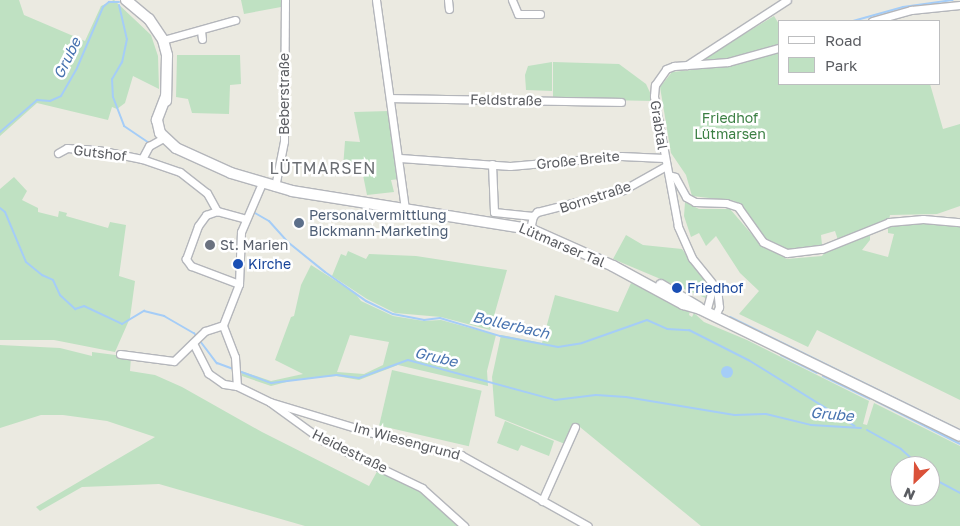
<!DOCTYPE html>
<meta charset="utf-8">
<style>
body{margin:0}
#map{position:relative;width:960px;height:526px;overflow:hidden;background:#ebeae1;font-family:"Golos Text",sans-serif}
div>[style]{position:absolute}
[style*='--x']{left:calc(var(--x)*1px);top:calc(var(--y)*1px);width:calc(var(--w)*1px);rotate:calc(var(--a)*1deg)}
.green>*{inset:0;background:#bfe1c2;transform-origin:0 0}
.water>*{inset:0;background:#a5cdf7}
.round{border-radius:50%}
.stream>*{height:2px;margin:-1px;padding:0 1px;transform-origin:1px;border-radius:1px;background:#a5cdf7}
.roads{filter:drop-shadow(1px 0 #b4b6bb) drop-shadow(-1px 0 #b4b6bb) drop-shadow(0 1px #b4b6bb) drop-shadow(0 -1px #b4b6bb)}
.street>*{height:7px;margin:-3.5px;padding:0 3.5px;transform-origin:3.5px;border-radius:3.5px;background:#fff}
.secondary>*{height:10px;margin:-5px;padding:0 5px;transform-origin:5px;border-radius:5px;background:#fff}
.dots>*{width:14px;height:14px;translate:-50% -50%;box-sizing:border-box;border:2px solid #fff;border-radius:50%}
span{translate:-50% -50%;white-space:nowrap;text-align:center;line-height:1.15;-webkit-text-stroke:5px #fff;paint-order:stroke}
.street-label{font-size:14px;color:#5a5c61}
.park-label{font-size:14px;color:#3b7f43}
.service-label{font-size:14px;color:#4e5e75}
.left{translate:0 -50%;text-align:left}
.worship-label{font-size:14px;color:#5b616d}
.transit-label{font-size:14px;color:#164399}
.water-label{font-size:15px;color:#4873b0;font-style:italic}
.quarter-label{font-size:16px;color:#6b6e73;letter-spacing:1px}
.legend{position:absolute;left:778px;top:20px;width:162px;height:65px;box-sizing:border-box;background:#fff;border:1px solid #bdbec0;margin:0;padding:6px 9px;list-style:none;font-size:15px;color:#5a5c61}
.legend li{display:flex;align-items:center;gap:10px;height:25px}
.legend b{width:25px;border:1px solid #bdbec0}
.north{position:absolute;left:890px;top:456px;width:50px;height:50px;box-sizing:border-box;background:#fff;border:1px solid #bdbec0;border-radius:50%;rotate:204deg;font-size:14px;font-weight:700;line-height:20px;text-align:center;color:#5a5c61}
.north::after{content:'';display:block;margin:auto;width:18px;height:22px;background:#da5139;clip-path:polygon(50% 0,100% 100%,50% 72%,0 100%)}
</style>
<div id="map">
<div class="green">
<div style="clip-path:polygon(0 0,19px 0,24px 15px,85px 41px,101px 6px,114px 0,151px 35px,158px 56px,159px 89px,133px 76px,125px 103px,117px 109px,112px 107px,108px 120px,37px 103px,0 136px)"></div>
<div style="clip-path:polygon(241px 0,281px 0,281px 7px,244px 14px)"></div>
<div style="clip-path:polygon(774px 16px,779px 24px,779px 45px,730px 59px,696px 63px)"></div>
<div style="clip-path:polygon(779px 52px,779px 84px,930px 84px,943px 129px,960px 124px,960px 206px,937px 214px,890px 215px,889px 220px,838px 240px,835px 231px,821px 235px,822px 245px,809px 250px,788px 250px,765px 239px,735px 201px,692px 196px,686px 175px,671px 153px,660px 87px,672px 72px,730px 66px)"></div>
<div style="clip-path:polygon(177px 55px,240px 55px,241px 84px,230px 85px,229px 114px,192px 113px,188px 99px,176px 97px)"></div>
<div style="clip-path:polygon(552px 62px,552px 91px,526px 90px,525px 75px,528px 66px)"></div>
<div style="clip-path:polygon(553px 62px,619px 64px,646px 84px,654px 101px,553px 99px)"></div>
<div style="clip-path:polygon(389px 111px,399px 179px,391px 180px,394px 192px,367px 195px,362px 170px,343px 168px,345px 141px,360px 142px,354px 112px)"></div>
<div style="clip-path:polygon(14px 177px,27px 191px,22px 200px,38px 208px,38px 212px,58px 217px,59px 211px,67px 213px,66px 216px,108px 228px,110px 222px,126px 225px,119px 276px,135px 281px,130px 318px,115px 352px,54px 340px,0 340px,0 189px)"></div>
<div style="clip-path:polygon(685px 202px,699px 209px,730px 209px,761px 245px,787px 259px,822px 256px,828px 248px,870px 231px,870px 240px,862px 250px,888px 257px,894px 234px,888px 233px,888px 225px,922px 222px,960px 226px,960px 400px,817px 330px,808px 347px,739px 314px,759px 291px,740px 273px,716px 236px,706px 246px,699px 233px,691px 237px,684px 216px)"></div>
<div style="clip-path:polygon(626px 235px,643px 245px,682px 249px,709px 286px,708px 299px,613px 259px)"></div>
<div style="clip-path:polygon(348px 251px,366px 259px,369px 254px,416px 256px,507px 270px,490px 330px,441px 317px,395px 313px,367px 299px,332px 276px,341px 254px,346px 256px)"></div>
<div style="clip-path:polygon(evenodd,311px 265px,355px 293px,361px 301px,393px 316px,424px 321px,441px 320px,496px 335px,487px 371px,488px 386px,398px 365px,359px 380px,336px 376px,298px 379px,271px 386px,242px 376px,241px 371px,271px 381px,303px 374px,275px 360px,291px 317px,294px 316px,301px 285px,311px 265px,350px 335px,389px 342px,383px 365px,364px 374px,337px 372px,350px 335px)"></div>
<div style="clip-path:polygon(evenodd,631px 283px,690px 311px,689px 315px,692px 317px,694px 313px,704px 322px,747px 340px,869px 401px,863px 424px,867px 425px,874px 403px,960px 446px,960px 526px,701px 526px,575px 423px,565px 444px,495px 416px,492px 377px,501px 335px,542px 343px,555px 295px,618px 312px,631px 283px,900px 466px,930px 466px,930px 496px,900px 496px,900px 466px)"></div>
<div style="clip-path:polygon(0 345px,60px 348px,92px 356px,92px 352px,131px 357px,130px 371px,155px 375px,182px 387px,262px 432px,369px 486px,379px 468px,421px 491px,459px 526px,305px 526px,159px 484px,82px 487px,40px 511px,36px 507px,155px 437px,107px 421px,63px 415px,41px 415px,0 428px)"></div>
<div style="left:392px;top:370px;width:92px;height:57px;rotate:13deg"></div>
<div style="clip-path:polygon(505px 421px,554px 441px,549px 456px,521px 445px,518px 451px,497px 443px)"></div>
</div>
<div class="water">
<div class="round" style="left:721px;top:366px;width:12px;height:12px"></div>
</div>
<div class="stream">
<div style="--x:119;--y:5;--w:35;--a:77"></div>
<div style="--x:127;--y:39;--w:24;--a:102"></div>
<div style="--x:122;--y:62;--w:20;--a:120"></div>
<div style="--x:112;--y:79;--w:18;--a:87"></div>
<div style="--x:113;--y:97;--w:31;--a:69"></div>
<div style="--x:124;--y:126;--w:29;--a:34"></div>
<div style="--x:853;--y:21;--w:52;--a:-15.6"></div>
<div style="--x:903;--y:7;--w:50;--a:-8"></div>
<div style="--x:0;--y:132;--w:49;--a:-40.9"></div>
<div style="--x:37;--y:100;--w:13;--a:4"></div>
<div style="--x:50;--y:101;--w:12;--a:-24"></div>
<div style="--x:61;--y:96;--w:32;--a:-60"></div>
<div style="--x:77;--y:68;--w:66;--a:-66.9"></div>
<div style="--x:103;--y:7;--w:8;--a:-40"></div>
<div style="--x:109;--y:2;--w:10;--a:0"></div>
<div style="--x:0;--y:208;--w:6;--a:39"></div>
<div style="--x:5;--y:212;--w:54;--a:67.2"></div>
<div style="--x:26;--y:262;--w:21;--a:39"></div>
<div style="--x:42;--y:275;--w:12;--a:24"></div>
<div style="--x:53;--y:280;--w:17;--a:65"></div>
<div style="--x:60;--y:295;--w:21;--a:43"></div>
<div style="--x:75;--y:309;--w:9;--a:-18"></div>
<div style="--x:84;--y:306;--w:42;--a:25.3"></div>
<div style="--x:122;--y:324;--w:26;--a:-31"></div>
<div style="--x:144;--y:311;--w:21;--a:14"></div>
<div style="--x:164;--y:316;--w:34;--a:30"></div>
<div style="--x:194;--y:333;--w:38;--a:53"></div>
<div style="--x:217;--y:363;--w:58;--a:20.3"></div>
<div style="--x:271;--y:383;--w:66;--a:-6.9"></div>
<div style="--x:337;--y:375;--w:22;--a:8"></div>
<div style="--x:359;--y:378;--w:52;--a:-20.2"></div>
<div style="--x:408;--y:360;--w:152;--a:15.2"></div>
<div style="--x:555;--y:400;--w:41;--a:-7"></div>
<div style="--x:596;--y:395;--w:30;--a:4"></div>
<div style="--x:626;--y:397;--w:110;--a:9.4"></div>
<div style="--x:735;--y:415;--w:31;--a:-2"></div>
<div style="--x:766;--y:414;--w:46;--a:13.7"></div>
<div style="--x:811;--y:425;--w:50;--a:3.4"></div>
<div style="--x:255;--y:213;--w:16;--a:30"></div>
<div style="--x:269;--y:221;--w:30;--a:48"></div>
<div style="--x:289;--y:243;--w:46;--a:38.9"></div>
<div style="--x:325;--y:272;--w:50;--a:35.3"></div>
<div style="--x:366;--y:301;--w:30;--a:26"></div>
<div style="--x:393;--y:314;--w:32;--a:11"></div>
<div style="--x:424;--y:320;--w:16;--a:-7"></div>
<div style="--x:440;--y:318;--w:63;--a:16.7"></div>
<div style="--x:500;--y:336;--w:59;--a:10.7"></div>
<div style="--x:558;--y:347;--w:24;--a:-9"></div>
<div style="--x:582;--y:343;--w:69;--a:-19.5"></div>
<div style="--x:647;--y:320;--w:22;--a:24"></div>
<div style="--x:667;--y:329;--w:22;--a:3"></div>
<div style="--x:689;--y:330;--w:68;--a:26.9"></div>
<div style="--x:750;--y:361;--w:123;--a:31.8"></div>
<div style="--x:730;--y:317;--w:256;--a:26.2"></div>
<div style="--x:781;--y:355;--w:40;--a:26.6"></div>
<div style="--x:823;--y:376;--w:52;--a:26.1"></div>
<div style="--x:876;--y:401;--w:94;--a:27.1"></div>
<div style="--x:867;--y:430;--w:39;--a:29"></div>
<div style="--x:901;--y:449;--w:25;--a:42"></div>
<div style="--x:930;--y:477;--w:34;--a:28"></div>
</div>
<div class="roads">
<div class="street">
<div style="--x:376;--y:0;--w:210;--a:82.1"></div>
<div style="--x:448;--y:0;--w:9;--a:84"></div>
<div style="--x:512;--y:0;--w:15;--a:67"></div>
<div style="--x:518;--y:14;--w:22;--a:0"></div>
<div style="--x:872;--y:21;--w:41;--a:-15.8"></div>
<div style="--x:911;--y:10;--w:49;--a:-5.8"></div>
<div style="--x:201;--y:31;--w:8;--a:83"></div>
<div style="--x:163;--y:40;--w:75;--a:-15.5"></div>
<div style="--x:687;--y:65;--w:119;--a:-33"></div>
<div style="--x:390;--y:98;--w:231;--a:1"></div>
<div style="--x:58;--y:153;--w:10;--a:-29"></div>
<div style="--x:67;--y:148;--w:31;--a:4"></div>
<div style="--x:98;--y:150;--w:45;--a:11.6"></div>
<div style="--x:142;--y:159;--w:40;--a:18.9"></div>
<div style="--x:180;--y:172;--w:34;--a:38"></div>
<div style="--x:207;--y:193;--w:21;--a:61"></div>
<div style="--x:400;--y:158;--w:110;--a:4.2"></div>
<div style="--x:510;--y:166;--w:111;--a:-5.1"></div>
<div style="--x:621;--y:156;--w:43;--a:2.7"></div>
<div style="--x:142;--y:159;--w:15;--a:-62"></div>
<div style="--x:149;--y:146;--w:18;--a:-29"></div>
<div style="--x:492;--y:164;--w:48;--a:87.6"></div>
<div style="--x:494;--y:212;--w:39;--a:6"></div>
<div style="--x:669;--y:175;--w:6;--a:18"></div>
<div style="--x:675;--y:177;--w:23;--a:61"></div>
<div style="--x:686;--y:197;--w:10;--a:29"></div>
<div style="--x:695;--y:202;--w:31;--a:2"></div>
<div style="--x:726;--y:203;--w:13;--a:18"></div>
<div style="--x:738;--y:207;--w:43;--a:54.5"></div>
<div style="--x:763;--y:242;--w:26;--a:25"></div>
<div style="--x:787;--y:253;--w:35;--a:-7"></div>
<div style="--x:822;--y:249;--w:72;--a:-21.9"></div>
<div style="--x:889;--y:222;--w:34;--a:-5"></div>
<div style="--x:923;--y:219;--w:37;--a:5"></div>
<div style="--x:275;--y:187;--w:47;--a:-78.9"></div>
<div style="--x:284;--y:141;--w:141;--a:-89.6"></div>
<div style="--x:530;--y:229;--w:13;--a:-77"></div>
<div style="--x:533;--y:216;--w:6;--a:-45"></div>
<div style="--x:537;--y:212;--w:89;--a:-14.3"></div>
<div style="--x:623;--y:190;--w:49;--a:-29.2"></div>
<div style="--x:239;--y:284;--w:51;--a:-159.4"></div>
<div style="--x:191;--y:266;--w:9;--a:-126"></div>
<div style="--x:186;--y:259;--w:35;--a:-70"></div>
<div style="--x:198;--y:226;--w:14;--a:-54"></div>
<div style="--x:206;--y:215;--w:12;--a:-20"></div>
<div style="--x:217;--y:211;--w:30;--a:15"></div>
<div style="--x:706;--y:312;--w:28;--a:-75"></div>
<div style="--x:715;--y:316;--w:10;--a:-66"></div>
<div style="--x:719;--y:307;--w:18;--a:-96"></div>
<div style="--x:717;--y:289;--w:40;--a:-129"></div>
<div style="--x:692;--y:258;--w:35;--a:-114"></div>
<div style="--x:678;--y:226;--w:132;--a:-100.5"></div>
<div style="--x:654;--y:96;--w:11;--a:-85"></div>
<div style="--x:655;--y:85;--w:19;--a:-55"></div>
<div style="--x:666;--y:69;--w:9;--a:-21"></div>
<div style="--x:674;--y:66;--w:54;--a:-4.2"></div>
<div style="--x:728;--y:62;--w:53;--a:-15.4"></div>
<div style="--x:193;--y:343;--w:34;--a:63"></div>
<div style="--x:208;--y:373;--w:19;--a:35"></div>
<div style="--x:224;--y:384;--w:13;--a:9"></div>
<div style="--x:237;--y:386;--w:37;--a:26"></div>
<div style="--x:270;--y:402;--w:103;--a:16.9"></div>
<div style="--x:369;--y:432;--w:95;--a:14"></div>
<div style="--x:461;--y:455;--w:145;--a:29.2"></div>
<div style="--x:120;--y:354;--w:54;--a:7.4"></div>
<div style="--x:174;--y:361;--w:43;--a:-44.1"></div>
<div style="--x:205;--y:331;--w:19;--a:-18"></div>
<div style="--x:237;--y:386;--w:29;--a:-94"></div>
<div style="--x:235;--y:357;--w:34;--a:-111"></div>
<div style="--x:223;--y:325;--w:44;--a:-68.7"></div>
<div style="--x:239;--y:284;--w:52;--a:-87.8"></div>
<div style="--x:241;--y:232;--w:53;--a:-66.8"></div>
<div style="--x:271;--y:403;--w:63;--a:36"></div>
<div style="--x:322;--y:440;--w:111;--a:25.6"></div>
<div style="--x:422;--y:488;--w:57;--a:42.1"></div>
<div style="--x:542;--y:501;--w:81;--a:-66"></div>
</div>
<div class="secondary">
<div style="--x:126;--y:0;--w:30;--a:40"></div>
<div style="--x:149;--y:19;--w:25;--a:56"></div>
<div style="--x:163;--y:40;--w:16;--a:75"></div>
<div style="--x:167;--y:55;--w:46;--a:91.2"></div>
<div style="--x:166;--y:96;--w:26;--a:111"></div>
<div style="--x:157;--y:120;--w:13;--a:77"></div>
<div style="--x:160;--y:133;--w:22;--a:43"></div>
<div style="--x:176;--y:148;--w:60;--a:24.4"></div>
<div style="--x:231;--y:173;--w:64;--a:16.4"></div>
<div style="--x:292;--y:191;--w:241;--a:9.1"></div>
<div style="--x:530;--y:229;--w:91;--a:24"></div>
<div style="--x:613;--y:266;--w:80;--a:28.5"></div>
<div style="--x:683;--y:304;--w:18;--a:16"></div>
<div style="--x:700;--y:309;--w:289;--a:26"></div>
<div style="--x:661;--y:285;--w:43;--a:30.7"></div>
</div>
</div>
<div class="dots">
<div style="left:299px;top:223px;background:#5c6f8a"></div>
<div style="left:210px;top:245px;background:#6b7280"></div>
<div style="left:238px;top:264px;background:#1a4fb4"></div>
<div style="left:677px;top:288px;background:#1a4fb4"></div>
</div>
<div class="street-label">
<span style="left:284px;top:94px;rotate:-90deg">Beberstraße</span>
<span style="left:506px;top:100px;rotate:1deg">Feldstraße</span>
<span style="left:659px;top:125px;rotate:81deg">Grabtal</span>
<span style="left:100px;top:153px;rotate:7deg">Gutshof</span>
<span style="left:578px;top:160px;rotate:-6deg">Große Breite</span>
<span style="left:595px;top:197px;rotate:-18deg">Bornstraße</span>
<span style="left:562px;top:245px;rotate:23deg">Lütmarser Tal</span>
<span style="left:407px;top:441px;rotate:15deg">Im Wiesengrund</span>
<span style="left:350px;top:451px;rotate:26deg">Heidestraße</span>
</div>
<div class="park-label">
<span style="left:730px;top:126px">Friedhof<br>Lütmarsen</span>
</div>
<div class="service-label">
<span class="left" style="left:309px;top:223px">Personalvermittlung<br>Bickmann-Marketing</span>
</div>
<div class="worship-label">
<span class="left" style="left:220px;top:245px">St. Marien</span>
</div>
<div class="transit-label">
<span class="left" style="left:248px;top:264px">Kirche</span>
<span class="left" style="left:687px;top:288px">Friedhof</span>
</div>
<div class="water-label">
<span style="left:67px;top:58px;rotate:-64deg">Grube</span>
<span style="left:511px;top:325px;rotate:13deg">Bollerbach</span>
<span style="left:436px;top:357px;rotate:13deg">Grube</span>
<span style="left:832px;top:414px;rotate:5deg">Grube</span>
</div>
<div class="quarter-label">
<span style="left:323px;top:168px">LÜTMARSEN</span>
</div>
<ul class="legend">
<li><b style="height:6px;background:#fff"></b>Road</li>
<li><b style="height:14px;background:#bfe1c2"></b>Park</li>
</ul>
<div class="north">N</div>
</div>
